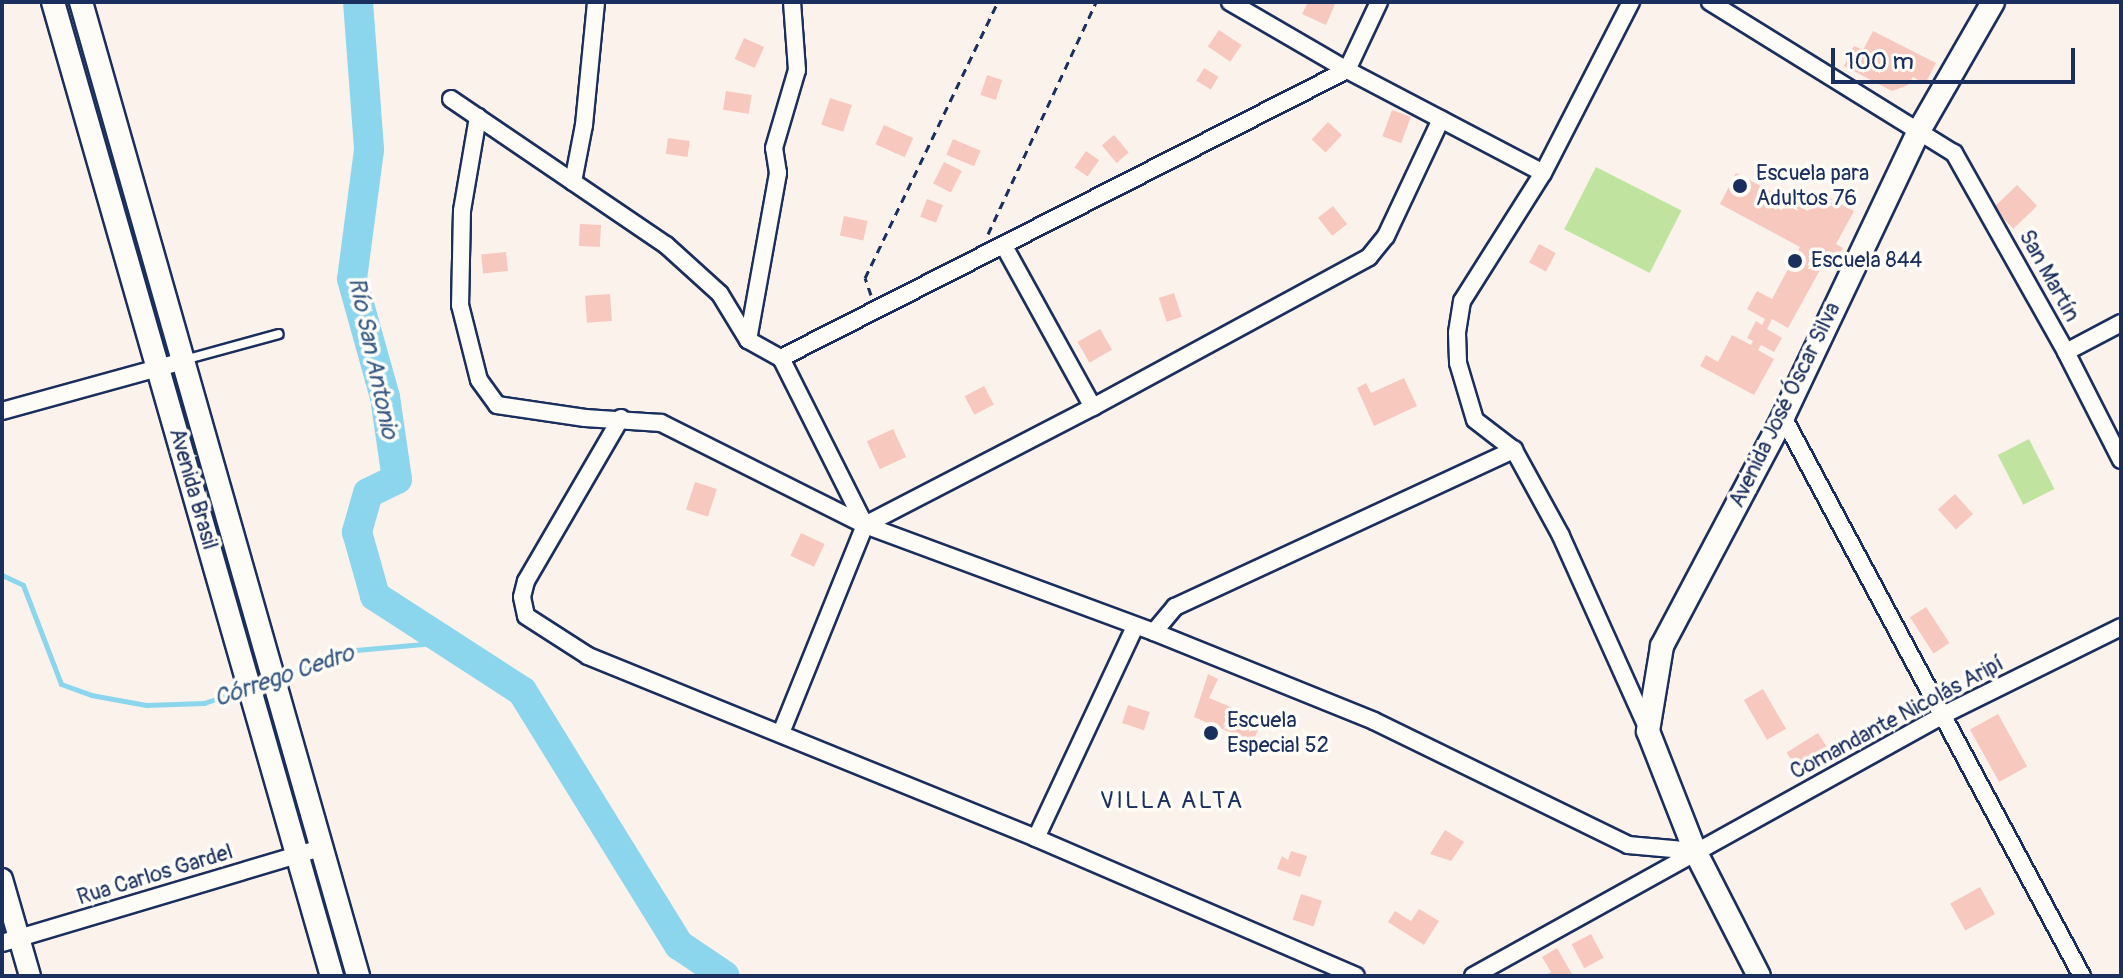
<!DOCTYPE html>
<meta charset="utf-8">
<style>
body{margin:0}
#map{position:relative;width:2123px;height:978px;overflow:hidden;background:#fcf2ec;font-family:Pangolin,sans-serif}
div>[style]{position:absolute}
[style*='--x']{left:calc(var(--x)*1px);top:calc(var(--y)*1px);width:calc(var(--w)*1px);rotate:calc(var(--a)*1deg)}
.green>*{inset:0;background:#c0e49f;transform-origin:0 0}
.stream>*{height:5px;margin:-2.5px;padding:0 2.5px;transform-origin:2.5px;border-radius:2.5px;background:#8cd6ed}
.river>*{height:30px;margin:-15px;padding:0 15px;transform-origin:15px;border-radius:15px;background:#8cd6ed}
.building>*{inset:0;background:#f7c8be;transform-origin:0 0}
.path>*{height:3px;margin-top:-1.5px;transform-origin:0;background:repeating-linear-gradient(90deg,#1b2f5e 0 8px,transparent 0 14px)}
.roads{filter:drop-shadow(2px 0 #1b2f5e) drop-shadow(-2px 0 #1b2f5e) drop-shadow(0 2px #1b2f5e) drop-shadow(0 -2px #1b2f5e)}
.service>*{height:8px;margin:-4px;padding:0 4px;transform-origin:4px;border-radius:4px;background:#fdfcf7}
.minor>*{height:16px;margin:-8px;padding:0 8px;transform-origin:8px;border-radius:8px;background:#fdfcf7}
.tertiary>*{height:20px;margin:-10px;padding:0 10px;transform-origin:10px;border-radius:10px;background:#fdfcf7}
.secondary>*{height:22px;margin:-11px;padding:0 11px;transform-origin:11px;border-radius:11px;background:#fdfcf7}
.dots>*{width:22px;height:22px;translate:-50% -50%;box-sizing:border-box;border:4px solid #fdfcf7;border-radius:50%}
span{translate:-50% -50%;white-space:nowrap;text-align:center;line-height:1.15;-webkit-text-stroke:7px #fdfcf7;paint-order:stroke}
.poi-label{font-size:22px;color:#1b2f5e}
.left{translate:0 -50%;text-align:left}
.street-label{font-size:22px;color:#1b2f5e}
.water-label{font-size:24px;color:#375982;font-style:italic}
.neighbourhood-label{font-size:24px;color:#1b2f5e;letter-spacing:2px}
.frame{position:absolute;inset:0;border:4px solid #1b2f5e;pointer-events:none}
.scale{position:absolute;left:1831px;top:48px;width:244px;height:36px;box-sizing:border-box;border:4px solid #1b2f5e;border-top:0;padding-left:10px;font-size:24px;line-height:28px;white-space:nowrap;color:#1b2f5e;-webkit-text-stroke:6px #fdfcf7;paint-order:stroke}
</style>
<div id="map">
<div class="green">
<div style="left:1596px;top:167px;width:96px;height:70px;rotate:27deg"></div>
<div style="left:2029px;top:439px;width:56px;height:35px;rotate:63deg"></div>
</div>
<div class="stream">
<div style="--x:2;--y:575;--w:23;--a:25"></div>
<div style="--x:23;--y:585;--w:106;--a:69"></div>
<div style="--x:61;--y:684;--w:32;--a:20"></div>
<div style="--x:91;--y:695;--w:56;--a:10.3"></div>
<div style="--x:146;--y:705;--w:58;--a:-2"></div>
<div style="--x:204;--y:703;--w:40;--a:-18.9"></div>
<div style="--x:278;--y:677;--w:83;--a:-19.1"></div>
<div style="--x:356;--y:650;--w:90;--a:-5.1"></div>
</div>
<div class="river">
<div style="--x:358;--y:2;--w:148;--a:85.7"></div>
<div style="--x:369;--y:150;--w:130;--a:97.5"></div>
<div style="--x:352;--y:279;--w:123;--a:74.4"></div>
<div style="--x:385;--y:397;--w:83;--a:81.7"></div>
<div style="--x:397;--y:479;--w:32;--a:154"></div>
<div style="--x:368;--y:493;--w:41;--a:105.8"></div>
<div style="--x:357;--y:532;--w:66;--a:74.3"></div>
<div style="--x:375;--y:596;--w:175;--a:32.9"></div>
<div style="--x:522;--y:691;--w:299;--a:58.3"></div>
<div style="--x:679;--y:945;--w:55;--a:34"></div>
</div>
<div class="building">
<div style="clip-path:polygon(1308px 2px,1336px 2px,1326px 25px,1302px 14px)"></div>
<div style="left:1219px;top:30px;width:27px;height:20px;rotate:34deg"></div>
<div style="clip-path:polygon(1873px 31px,1936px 63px,1925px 84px,1913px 77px,1908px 85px,1892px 91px,1844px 66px,1854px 46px,1863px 50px)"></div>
<div style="left:744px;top:38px;width:22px;height:23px;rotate:24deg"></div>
<div style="left:1204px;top:68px;width:17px;height:15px;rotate:31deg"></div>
<div style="left:987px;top:75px;width:16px;height:21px;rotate:18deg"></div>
<div style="left:726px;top:91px;width:26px;height:19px;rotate:9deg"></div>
<div style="left:830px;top:98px;width:23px;height:28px;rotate:18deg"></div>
<div style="left:1392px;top:110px;width:20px;height:28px;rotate:20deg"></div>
<div style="left:1328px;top:122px;width:19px;height:24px;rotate:43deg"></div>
<div style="left:884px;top:125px;width:32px;height:21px;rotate:24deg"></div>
<div style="left:1114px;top:135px;width:23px;height:16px;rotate:50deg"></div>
<div style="left:668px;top:138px;width:22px;height:16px;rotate:8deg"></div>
<div style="left:953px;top:139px;width:30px;height:17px;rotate:23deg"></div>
<div style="left:1086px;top:151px;width:16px;height:20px;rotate:35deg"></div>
<div style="left:944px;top:162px;width:20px;height:24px;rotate:27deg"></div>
<div style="clip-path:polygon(1736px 173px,1808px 211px,1818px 192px,1854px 211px,1836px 244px,1843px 248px,1835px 262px,1827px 257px,1788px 328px,1772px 319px,1767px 329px,1782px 338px,1774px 352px,1761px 345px,1758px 350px,1774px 359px,1754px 395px,1700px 366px,1706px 355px,1718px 362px,1732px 335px,1751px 345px,1753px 341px,1747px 338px,1756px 321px,1762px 325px,1765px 319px,1747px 309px,1757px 291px,1772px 299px,1800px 247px,1720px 204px)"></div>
<div style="left:2017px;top:185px;width:29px;height:33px;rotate:46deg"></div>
<div style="left:927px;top:199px;width:17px;height:19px;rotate:21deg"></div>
<div style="left:1333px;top:206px;width:23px;height:19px;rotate:52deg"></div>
<div style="left:844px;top:216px;width:24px;height:20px;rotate:12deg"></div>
<div style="left:580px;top:224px;width:21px;height:22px;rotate:3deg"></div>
<div style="left:1539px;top:244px;width:19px;height:21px;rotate:28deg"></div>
<div style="left:506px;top:252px;width:19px;height:25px;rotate:84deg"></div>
<div style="left:1174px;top:293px;width:25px;height:16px;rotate:72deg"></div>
<div style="left:610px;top:294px;width:27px;height:25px;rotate:86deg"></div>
<div style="left:1100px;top:329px;width:24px;height:26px;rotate:60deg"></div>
<div style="clip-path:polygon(1404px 378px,1417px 406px,1374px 426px,1357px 388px,1366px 383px,1371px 393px)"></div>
<div style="left:984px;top:386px;width:21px;height:22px;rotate:62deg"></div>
<div style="left:893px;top:429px;width:31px;height:29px;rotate:65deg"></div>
<div style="left:695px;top:482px;width:23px;height:29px;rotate:18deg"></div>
<div style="left:1955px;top:494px;width:27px;height:23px;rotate:48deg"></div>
<div style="left:801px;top:533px;width:26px;height:25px;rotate:25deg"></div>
<div style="left:1926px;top:607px;width:43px;height:19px;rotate:57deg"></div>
<div style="clip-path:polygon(1208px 674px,1218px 679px,1209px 698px,1262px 720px,1253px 742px,1194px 717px)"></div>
<div style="left:1763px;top:689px;width:46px;height:22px;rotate:60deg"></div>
<div style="left:1128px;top:705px;width:23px;height:19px;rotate:18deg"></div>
<div style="left:1998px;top:714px;width:60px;height:32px;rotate:61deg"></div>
<div style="left:1818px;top:733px;width:19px;height:37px;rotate:58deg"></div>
<div style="clip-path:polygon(1445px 830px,1464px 842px,1451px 861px,1430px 854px)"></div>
<div style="clip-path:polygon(1291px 851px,1307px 856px,1300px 877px,1277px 869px,1282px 856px,1288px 860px)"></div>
<div style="left:1980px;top:887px;width:31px;height:34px;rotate:61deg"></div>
<div style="left:1301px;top:894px;width:22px;height:27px;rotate:18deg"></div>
<div style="clip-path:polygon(1419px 909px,1439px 921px,1424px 945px,1388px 922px,1395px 911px,1411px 921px)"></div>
<div style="left:1591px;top:934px;width:27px;height:22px;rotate:62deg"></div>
<div style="clip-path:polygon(1557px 948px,1573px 976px,1545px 976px,1551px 972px,1542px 957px)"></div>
</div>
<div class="path">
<div style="--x:988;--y:234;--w:256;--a:-65"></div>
<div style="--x:871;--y:295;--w:18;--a:-109"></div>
<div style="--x:865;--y:278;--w:306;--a:-64.3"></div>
</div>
<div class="roads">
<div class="service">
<div style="--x:184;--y:360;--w:98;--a:-15.3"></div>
</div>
<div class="minor">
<div style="--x:1230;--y:2;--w:135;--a:30.2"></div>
<div style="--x:1347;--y:70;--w:221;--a:27.7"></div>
<div style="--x:1631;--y:2;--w:192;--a:117.2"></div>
<div style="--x:1543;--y:173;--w:151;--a:122.3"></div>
<div style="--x:1462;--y:301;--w:32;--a:99"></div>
<div style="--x:1457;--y:333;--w:30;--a:88"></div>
<div style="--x:1458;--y:363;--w:59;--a:73.4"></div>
<div style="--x:1475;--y:420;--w:49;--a:37.6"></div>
<div style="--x:1514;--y:450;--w:98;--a:61.3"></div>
<div style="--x:1561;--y:536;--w:213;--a:65.8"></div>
<div style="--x:1710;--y:2;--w:287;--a:31.8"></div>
<div style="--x:1954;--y:153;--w:228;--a:60.6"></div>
<div style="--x:2066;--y:352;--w:121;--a:63"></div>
<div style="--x:451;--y:99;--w:260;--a:34.2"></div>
<div style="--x:666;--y:245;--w:73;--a:42.2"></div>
<div style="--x:720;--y:294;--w:54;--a:58.7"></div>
<div style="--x:748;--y:340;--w:38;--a:29"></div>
<div style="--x:781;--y:358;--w:187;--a:63.3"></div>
<div style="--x:865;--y:525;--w:224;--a:112"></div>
<div style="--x:478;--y:117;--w:95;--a:99.7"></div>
<div style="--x:462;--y:211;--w:94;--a:91.2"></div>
<div style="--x:460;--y:305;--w:77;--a:75.8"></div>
<div style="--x:479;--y:380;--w:31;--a:54"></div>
<div style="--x:497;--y:405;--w:89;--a:8.4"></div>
<div style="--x:585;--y:418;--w:76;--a:3.8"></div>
<div style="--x:661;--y:423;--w:228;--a:26.6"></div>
<div style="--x:865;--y:525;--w:308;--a:20.3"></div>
<div style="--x:1154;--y:632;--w:237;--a:22"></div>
<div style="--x:1374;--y:721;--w:283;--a:26"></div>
<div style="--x:1628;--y:845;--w:67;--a:5.1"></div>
<div style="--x:573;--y:182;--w:58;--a:-79.1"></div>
<div style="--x:584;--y:125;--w:124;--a:-84.4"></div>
<div style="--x:1004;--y:246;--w:184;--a:61.1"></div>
<div style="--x:748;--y:340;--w:170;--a:-79.8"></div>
<div style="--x:778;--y:173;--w:25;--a:-99"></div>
<div style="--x:774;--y:148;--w:81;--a:-73.6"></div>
<div style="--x:797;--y:70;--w:68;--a:-94.2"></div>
<div style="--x:2066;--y:352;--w:62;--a:-27.8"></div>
<div style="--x:781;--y:358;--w:635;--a:-26.97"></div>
<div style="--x:1347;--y:70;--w:75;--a:-64.8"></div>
<div style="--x:2;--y:411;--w:189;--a:-15.4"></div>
<div style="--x:1783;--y:417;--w:634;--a:61.86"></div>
<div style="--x:621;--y:418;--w:189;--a:120.2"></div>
<div style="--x:526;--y:581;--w:16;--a:104"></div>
<div style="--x:522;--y:597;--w:19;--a:78"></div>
<div style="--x:526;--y:616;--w:74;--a:32.8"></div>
<div style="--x:588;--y:656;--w:484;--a:22.1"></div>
<div style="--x:1036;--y:838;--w:348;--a:23.3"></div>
<div style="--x:865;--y:525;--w:257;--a:-27.4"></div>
<div style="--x:1093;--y:407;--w:314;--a:-28.5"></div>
<div style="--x:1369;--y:257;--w:27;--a:-51"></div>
<div style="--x:1386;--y:236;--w:129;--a:-64.8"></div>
<div style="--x:1154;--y:632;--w:33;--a:-50"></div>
<div style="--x:1175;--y:607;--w:374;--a:-24.9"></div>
<div style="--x:1036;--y:838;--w:233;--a:-64.9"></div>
<div style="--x:2;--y:943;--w:333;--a:-16.6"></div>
<div style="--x:1473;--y:976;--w:540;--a:-29.03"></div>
<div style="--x:1945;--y:714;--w:196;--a:-26.3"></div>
</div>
<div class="tertiary">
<div style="--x:2;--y:879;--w:101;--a:73.9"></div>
</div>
<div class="secondary">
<div style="--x:53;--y:2;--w:1013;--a:74.02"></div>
<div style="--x:81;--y:2;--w:1013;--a:74.12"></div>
<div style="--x:1759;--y:976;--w:140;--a:-117.1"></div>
<div style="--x:1695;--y:851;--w:129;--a:-111.4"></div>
<div style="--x:1648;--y:731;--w:86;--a:-80.6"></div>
<div style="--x:1662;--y:646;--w:259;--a:-62.1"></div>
<div style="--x:1783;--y:417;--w:319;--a:-64.6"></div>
<div style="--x:1920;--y:129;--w:146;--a:-60.1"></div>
</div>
</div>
<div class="dots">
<div style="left:1740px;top:186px;background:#1b2f5e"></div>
<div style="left:1795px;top:261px;background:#1b2f5e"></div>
<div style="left:1211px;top:733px;background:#1b2f5e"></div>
</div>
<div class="poi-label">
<span class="left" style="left:1756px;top:186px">Escuela para<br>Adultos 76</span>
<span class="left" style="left:1811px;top:261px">Escuela 844</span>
<span class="left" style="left:1227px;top:733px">Escuela<br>Especial 52</span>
</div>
<div class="street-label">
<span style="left:2049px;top:276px;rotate:61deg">San Martín</span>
<span style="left:1785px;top:405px;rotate:-64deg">Avenida José Óscar Silva</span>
<span style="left:193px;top:489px;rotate:74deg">Avenida Brasil</span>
<span style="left:1897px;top:718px;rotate:-28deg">Comandante Nicolás Aripí</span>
<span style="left:155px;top:875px;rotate:-17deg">Rua Carlos Gardel</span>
</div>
<div class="water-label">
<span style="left:373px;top:358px;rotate:78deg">Río San Antonio</span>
<span style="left:284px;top:676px;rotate:-19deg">Córrego Cedro</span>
</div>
<div class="neighbourhood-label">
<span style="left:1172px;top:801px">VILLA ALTA</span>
</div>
<div class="frame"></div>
<div class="scale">100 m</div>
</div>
